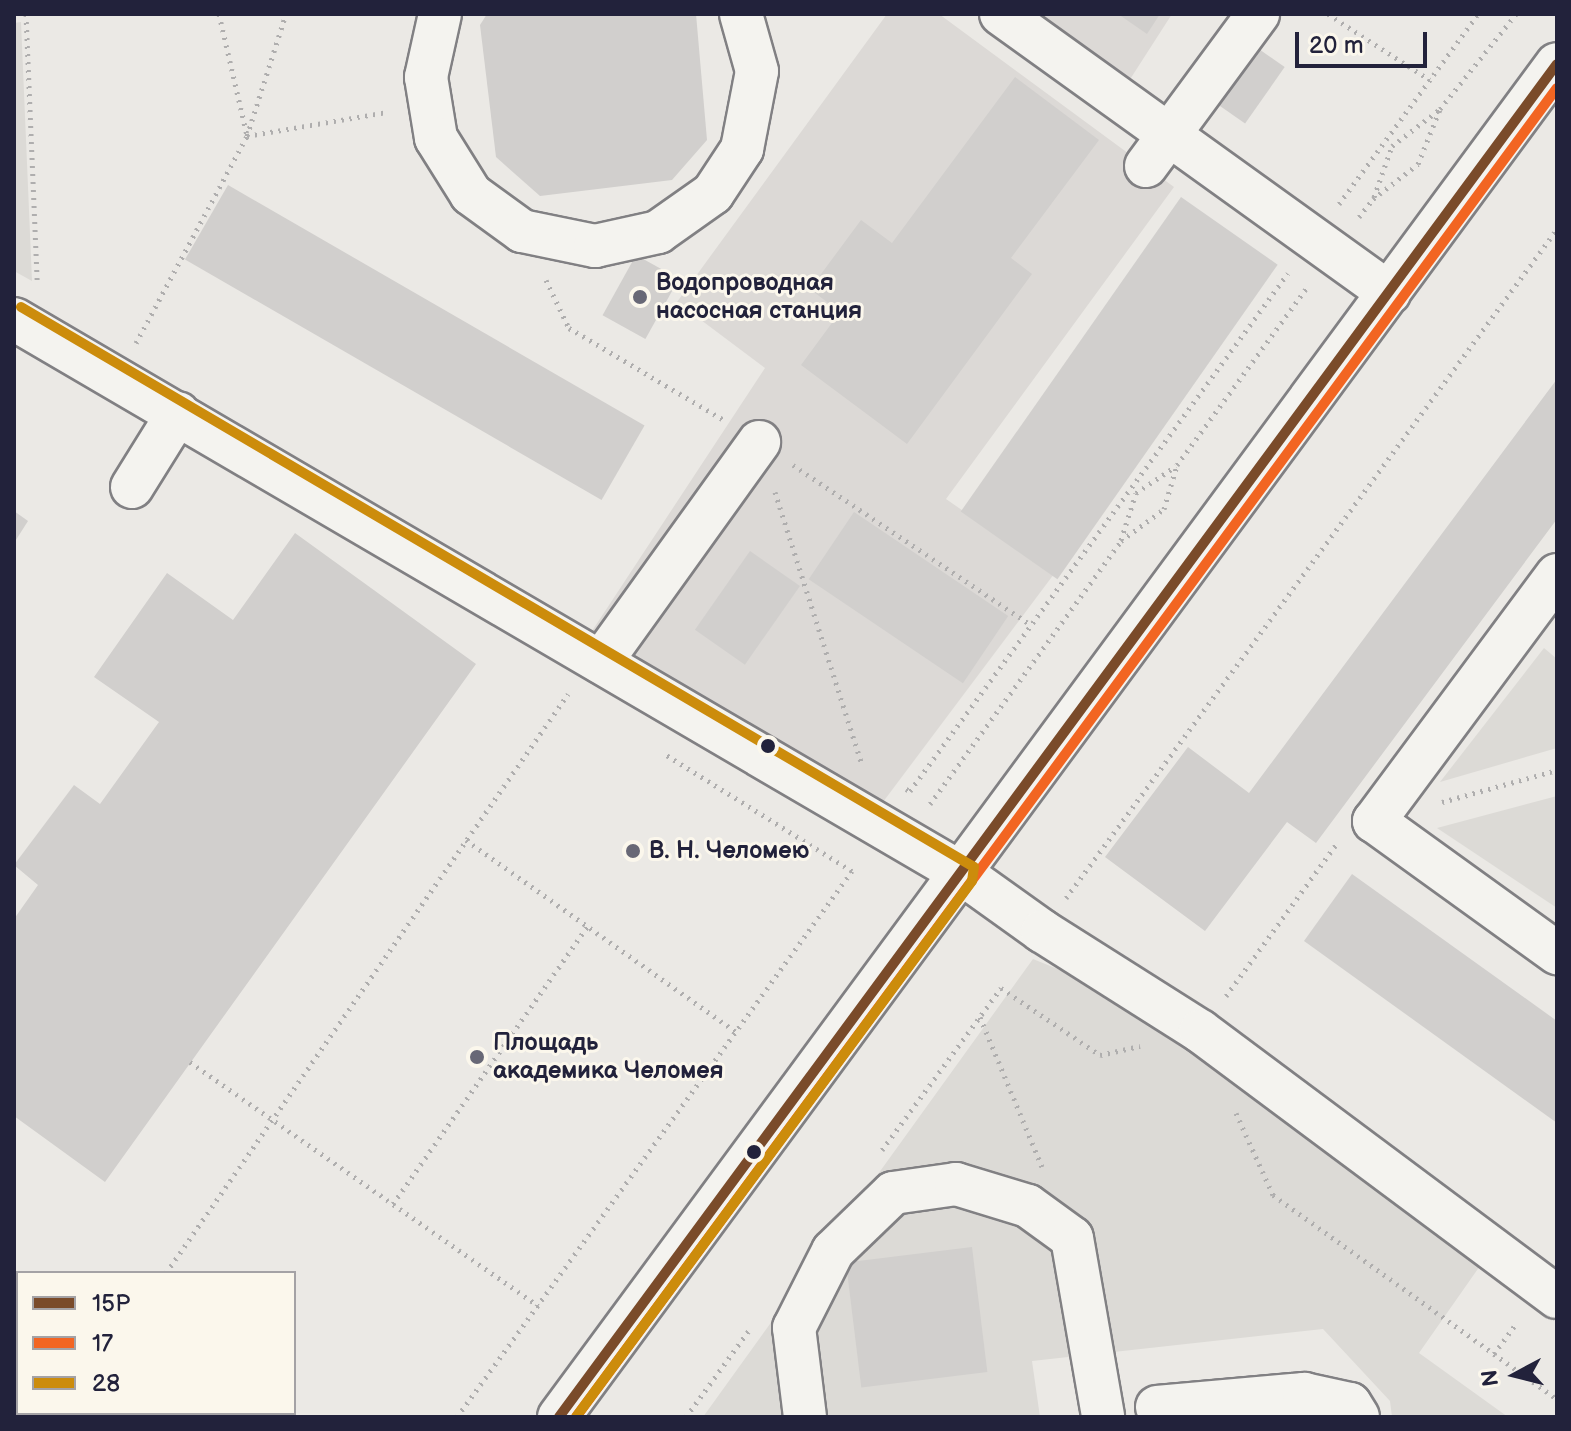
<!DOCTYPE html>
<meta charset="utf-8">
<style>
body{margin:0}
#map{position:relative;width:1571px;height:1431px;overflow:hidden;background:#ebe9e5;font-family:"Balsamiq Sans",sans-serif}
div>[style]{position:absolute}
[style*='--x']{left:calc(var(--x)*1px);top:calc(var(--y)*1px);width:calc(var(--w)*1px);rotate:calc(var(--a)*1deg)}
.built>*{inset:0;background:#dcd9d6}
.green>*{inset:0;background:#dcdad6}
.building>*{inset:0;background:#d1cfcd;transform-origin:0 0}
.path>*{height:5px;margin-top:-2.5px;transform-origin:0;background:repeating-linear-gradient(90deg,#afaeae 0 2px,transparent 0 8px)}
.roads{filter:drop-shadow(2px 0 #818083) drop-shadow(-2px 0 #818083) drop-shadow(0 2px #818083) drop-shadow(0 -2px #818083)}
.minor>*{height:42px;margin:-21px;padding:0 21px;transform-origin:21px;border-radius:21px;background:#f4f3ef}
.bus-1>*{height:10px;margin:-5px;padding:0 5px;transform-origin:5px;border-radius:5px;background:#7a4b2a}
.bus-2>*{height:10px;margin:-5px;padding:0 5px;transform-origin:5px;border-radius:5px;background:#f26522}
.bus-3>*{height:10px;margin:-5px;padding:0 5px;transform-origin:5px;border-radius:5px;background:#cc8c0c}
.dots>*{width:22px;height:22px;translate:-50% -50%;box-sizing:border-box;border:4px solid #fbf7ec;border-radius:50%}
span{translate:-50% -50%;white-space:nowrap;text-align:center;line-height:1.15;-webkit-text-stroke:6px #fbf7ec;paint-order:stroke}
.poi-label{font-size:24px;color:#22223b;font-weight:700}
.left{translate:0 -50%;text-align:left}
.frame{position:absolute;inset:0;border:16px solid #22223b;pointer-events:none}
.legend{position:absolute;left:16px;top:1271px;width:280px;height:144px;box-sizing:border-box;background:#fbf7ec;border:2px solid #a4a2a5;margin:0;padding:10px 14px;list-style:none;font-size:24px;color:#22223b}
.legend li{display:flex;align-items:center;gap:16px;height:40px}
.legend b{width:40px;border:2px solid #a4a2a5}
.north{position:absolute;left:1475px;top:1335px;width:80px;height:80px;-webkit-text-stroke:6px #fbf7ec;paint-order:stroke;rotate:263deg;font-size:22px;font-weight:700;line-height:32px;text-align:center;color:#22223b}
.north::after{content:'';display:block;margin:auto;width:28px;height:36px;background:#22223b;clip-path:polygon(50% 0,100% 100%,50% 72%,0 100%)}
.scale{position:absolute;left:1295px;top:32px;width:132px;height:36px;box-sizing:border-box;border:4px solid #22223b;border-top:0;padding-left:10px;font-size:24px;line-height:28px;white-space:nowrap;color:#22223b;-webkit-text-stroke:6px #fbf7ec;paint-order:stroke}
</style>
<div id="map">
<div class="built">
<div style="clip-path:polygon(887px 14px,939px 14px,1174px 187px,946px 499px,1054px 574px,877px 810px,592px 631px,765px 368px,677px 302px)"></div>
<div style="clip-path:polygon(1033px 14px,1172px 14px,1127px 84px)"></div>
</div>
<div class="green">
<div style="clip-path:polygon(21px 22px,32px 281px,14px 271px,14px 23px)"></div>
<div style="clip-path:polygon(1544px 648px,1557px 659px,1557px 748px,1440px 782px)"></div>
<div style="clip-path:polygon(1557px 796px,1557px 908px,1437px 828px)"></div>
<div style="clip-path:polygon(1033px 959px,1119px 994px,1482px 1263px,1419px 1353px,1508px 1417px,1392px 1417px,1390px 1401px,1323px 1329px,1032px 1361px,1040px 1417px,703px 1417px)"></div>
</div>
<div class="building">
<div style="clip-path:polygon(487px 14px,696px 14px,707px 140px,672px 180px,540px 196px,496px 157px,480px 25px)"></div>
<div style="clip-path:polygon(1118px 14px,1160px 14px,1147px 34px)"></div>
<div style="left:1256px;top:47px;width:35px;height:69px;rotate:35deg"></div>
<div style="clip-path:polygon(1015px 77px,1099px 140px,1011px 258px,1032px 274px,907px 444px,801px 365px,840px 312px,810px 289px,861px 220px,892px 243px)"></div>
<div style="left:228px;top:185px;width:481px;height:86px;rotate:30deg"></div>
<div style="left:1181px;top:197px;width:118px;height:384px;rotate:35deg"></div>
<div style="left:636px;top:255px;width:49px;height:69px;rotate:29deg"></div>
<div style="clip-path:polygon(1557px 379px,1557px 519px,1316px 843px,1287px 822px,1205px 931px,1105px 857px,1188px 747px,1249px 793px)"></div>
<div style="clip-path:polygon(14px 511px,28px 521px,14px 543px)"></div>
<div style="left:854px;top:512px;width:186px;height:81px;rotate:34deg"></div>
<div style="clip-path:polygon(295px 533px,476px 664px,105px 1182px,14px 1116px,14px 919px,38px 885px,14px 865px,74px 785px,100px 804px,159px 722px,94px 677px,167px 573px,233px 620px)"></div>
<div style="left:750px;top:551px;width:61px;height:96px;rotate:35deg"></div>
<div style="clip-path:polygon(1352px 874px,1557px 1021px,1557px 1123px,1304px 941px)"></div>
<div style="left:972px;top:1247px;width:126px;height:127px;rotate:83deg"></div>
</div>
<div class="path">
<div style="--x:26;--y:14;--w:267;--a:87.6"></div>
<div style="--x:219;--y:14;--w:124;--a:77"></div>
<div style="--x:1328;--y:14;--w:121;--a:32.9"></div>
<div style="--x:247;--y:136;--w:143;--a:-9.7"></div>
<div style="--x:1374;--y:197;--w:54;--a:-70.6"></div>
<div style="--x:1392;--y:146;--w:59;--a:-37.5"></div>
<div style="--x:1339;--y:204;--w:235;--a:-53.8"></div>
<div style="--x:1359;--y:217;--w:23;--a:-52"></div>
<div style="--x:1373;--y:199;--w:57;--a:-37.9"></div>
<div style="--x:1418;--y:164;--w:59;--a:-68.2"></div>
<div style="--x:1440;--y:109;--w:122;--a:-51.3"></div>
<div style="--x:546;--y:280;--w:53;--a:64.4"></div>
<div style="--x:569;--y:328;--w:180;--a:30.7"></div>
<div style="--x:136;--y:343;--w:235;--a:-61.8"></div>
<div style="--x:247;--y:136;--w:128;--a:-72.3"></div>
<div style="--x:793;--y:465;--w:285;--a:33.9"></div>
<div style="--x:775;--y:492;--w:286;--a:72.3"></div>
<div style="--x:1121;--y:540;--w:49;--a:-72.3"></div>
<div style="--x:1136;--y:493;--w:48;--a:-34"></div>
<div style="--x:906;--y:789;--w:4;--a:27"></div>
<div style="--x:910;--y:791;--w:641;--a:-53.88"></div>
<div style="--x:1442;--y:802;--w:119;--a:-15.5"></div>
<div style="--x:930;--y:804;--w:325;--a:-54"></div>
<div style="--x:1121;--y:541;--w:54;--a:-36.7"></div>
<div style="--x:1164;--y:509;--w:46;--a:-73.5"></div>
<div style="--x:1177;--y:465;--w:222;--a:-53.8"></div>
<div style="--x:466;--y:840;--w:331;--a:35.4"></div>
<div style="--x:1066;--y:898;--w:830;--a:-53.72"></div>
<div style="--x:1226;--y:996;--w:190;--a:-54"></div>
<div style="--x:980;--y:1017;--w:162;--a:67.5"></div>
<div style="--x:190;--y:1062;--w:425;--a:35"></div>
<div style="--x:1236;--y:1113;--w:90;--a:65.7"></div>
<div style="--x:1273;--y:1195;--w:350;--a:35.7"></div>
<div style="--x:882;--y:1150;--w:201;--a:-53.7"></div>
<div style="--x:1001;--y:988;--w:120;--a:34.1"></div>
<div style="--x:1100;--y:1055;--w:41;--a:-12.7"></div>
<div style="--x:393;--y:1204;--w:340;--a:-55"></div>
<div style="--x:166;--y:1273;--w:705;--a:-55.23"></div>
<div style="--x:1494;--y:1354;--w:39;--a:-54"></div>
<div style="--x:457;--y:1417;--w:674;--a:-54.12"></div>
<div style="--x:852;--y:871;--w:221;--a:-148"></div>
<div style="--x:686;--y:1417;--w:109;--a:-54"></div>
</div>
<div class="roads">
<div class="minor">
<div style="--x:440;--y:14;--w:65;--a:102.5"></div>
<div style="--x:426;--y:77;--w:62;--a:80.7"></div>
<div style="--x:436;--y:138;--w:66;--a:58"></div>
<div style="--x:471;--y:194;--w:63;--a:36"></div>
<div style="--x:522;--y:231;--w:75;--a:11.6"></div>
<div style="--x:595;--y:246;--w:65;--a:-12.5"></div>
<div style="--x:658;--y:232;--w:67;--a:-35.3"></div>
<div style="--x:713;--y:193;--w:53;--a:-56.6"></div>
<div style="--x:742;--y:149;--w:79;--a:-79.1"></div>
<div style="--x:757;--y:71;--w:59;--a:-105.7"></div>
<div style="--x:1001;--y:14;--w:478;--a:35.7"></div>
<div style="--x:1146;--y:166;--w:189;--a:-53.6"></div>
<div style="--x:14;--y:319;--w:1097;--a:30.33"></div>
<div style="--x:961;--y:873;--w:100;--a:35.6"></div>
<div style="--x:1042;--y:931;--w:187;--a:32.3"></div>
<div style="--x:1200;--y:1031;--w:445;--a:36.7"></div>
<div style="--x:132;--y:487;--w:87;--a:-58.1"></div>
<div style="--x:1557;--y:575;--w:307;--a:126.6"></div>
<div style="--x:1374;--y:821;--w:226;--a:35.8"></div>
<div style="--x:601;--y:662;--w:271;--a:-54.3"></div>
<div style="--x:1157;--y:1407;--w:148;--a:-5.1"></div>
<div style="--x:1304;--y:1394;--w:47;--a:12.3"></div>
<div style="--x:1350;--y:1404;--w:15;--a:58"></div>
<div style="--x:559;--y:1417;--w:1681;--a:-53.59"></div>
<div style="--x:805;--y:1417;--w:90;--a:-97"></div>
<div style="--x:794;--y:1328;--w:86;--a:-63.1"></div>
<div style="--x:833;--y:1251;--w:83;--a:-44"></div>
<div style="--x:893;--y:1193;--w:64;--a:-8.1"></div>
<div style="--x:956;--y:1184;--w:75;--a:17"></div>
<div style="--x:1028;--y:1206;--w:54;--a:36"></div>
<div style="--x:1072;--y:1238;--w:181;--a:80.1"></div>
</div>
</div>
<div class="bus-1">
<div style="--x:559;--y:1417;--w:1681;--a:-53.59"></div>
</div>
<div class="bus-2">
<div style="--x:576;--y:1417;--w:1652;--a:-53.57"></div>
</div>
<div class="bus-3">
<div style="--x:21;--y:307;--w:1105;--a:30.44"></div>
<div style="--x:974;--y:867;--w:14;--a:98"></div>
<div style="--x:972;--y:881;--w:666;--a:126.46"></div>
</div>
<div class="dots">
<div style="left:640px;top:297px;background:#686876"></div>
<div style="left:768px;top:746px;background:#22223b"></div>
<div style="left:633px;top:851px;background:#686876"></div>
<div style="left:477px;top:1057px;background:#686876"></div>
<div style="left:754px;top:1152px;background:#22223b"></div>
</div>
<div class="poi-label">
<span class="left" style="left:656px;top:297px">Водопроводная<br>насосная станция</span>
<span class="left" style="left:649px;top:851px">В. Н. Челомею</span>
<span class="left" style="left:493px;top:1057px">Площадь<br>академика Челомея</span>
</div>
<div class="frame"></div>
<ul class="legend">
<li><b style="height:10px;background:#7a4b2a"></b>15Р</li>
<li><b style="height:10px;background:#f26522"></b>17</li>
<li><b style="height:10px;background:#cc8c0c"></b>28</li>
</ul>
<div class="north">N</div>
<div class="scale">20 m</div>
</div>
